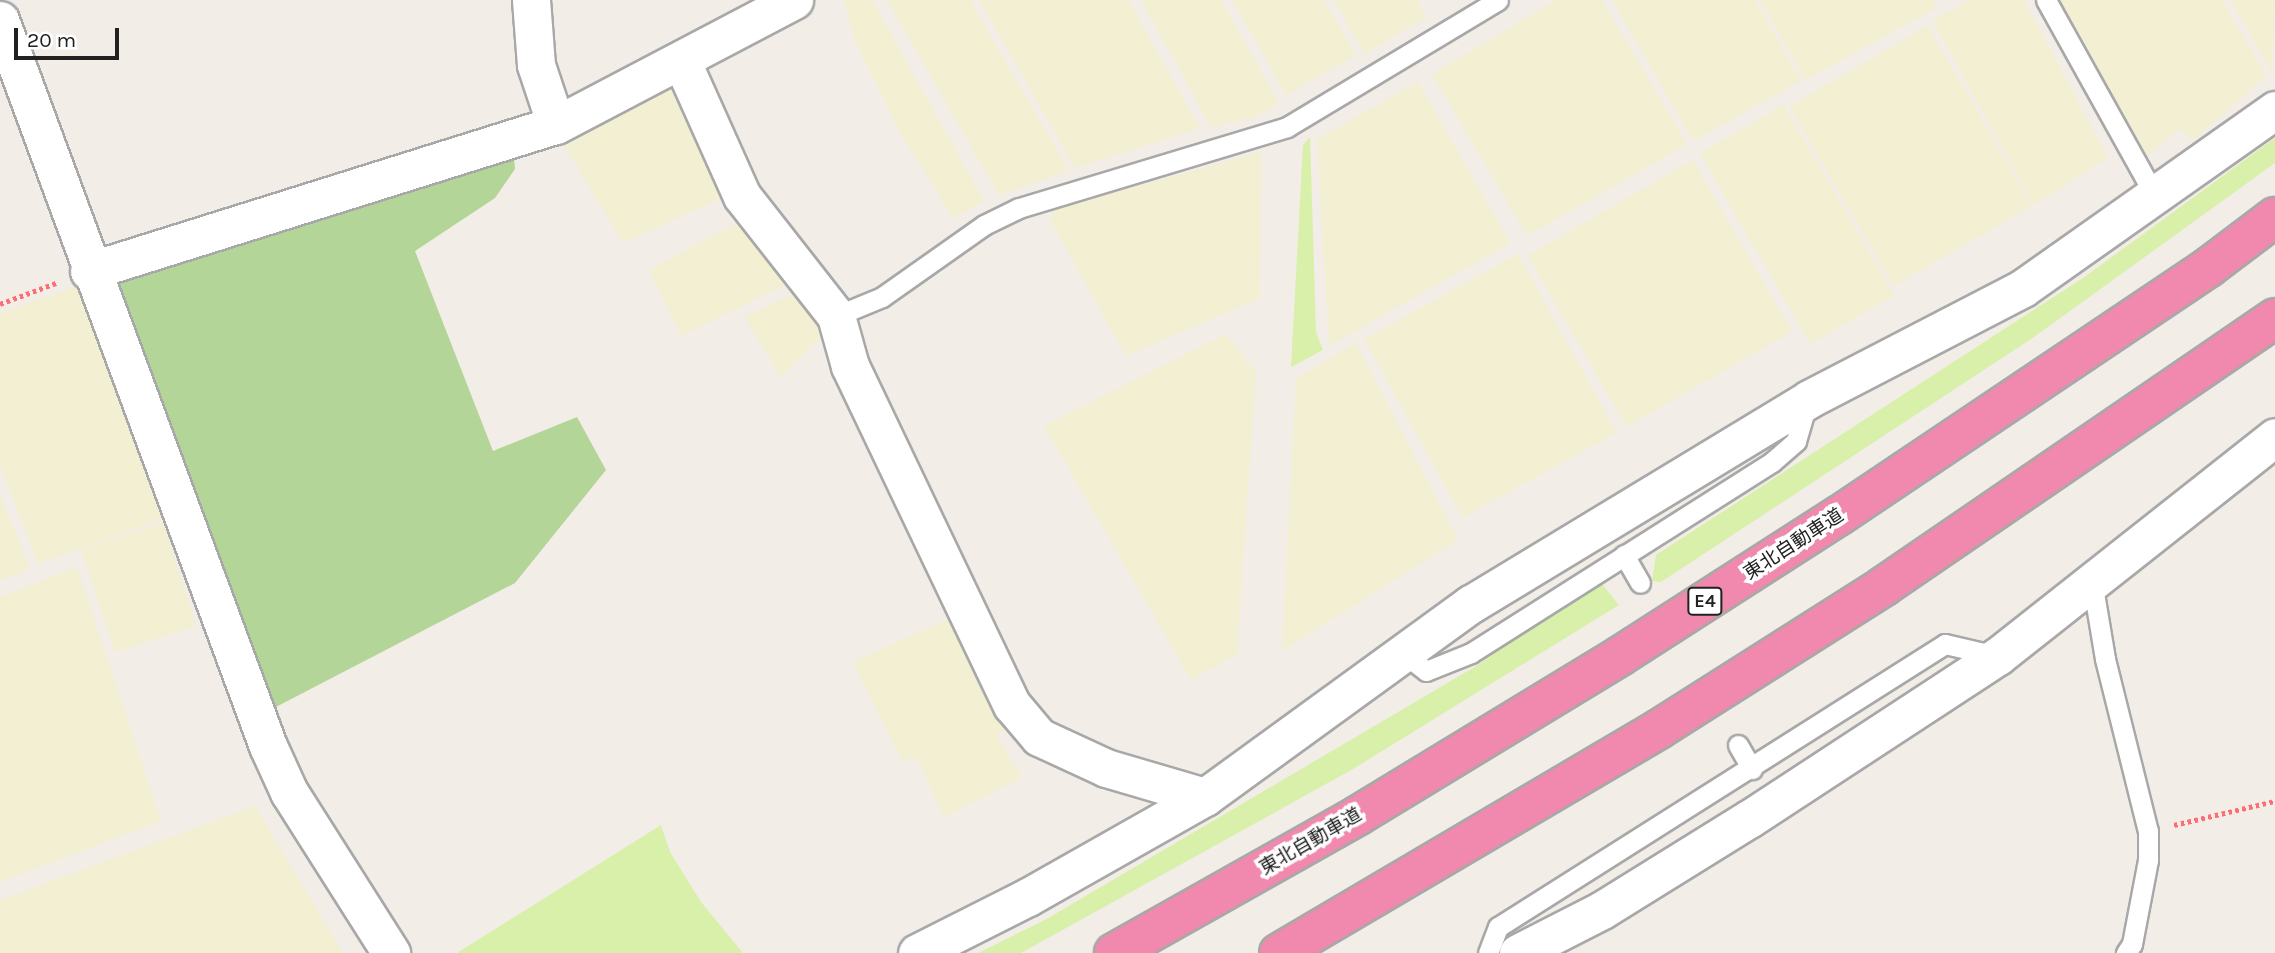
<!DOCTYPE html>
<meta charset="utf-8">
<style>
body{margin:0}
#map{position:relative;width:2275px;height:953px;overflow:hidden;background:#f2ede7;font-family:Karla,"Noto Sans JP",sans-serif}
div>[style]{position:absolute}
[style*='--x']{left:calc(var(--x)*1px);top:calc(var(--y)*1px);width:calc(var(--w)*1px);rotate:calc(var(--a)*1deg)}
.farmland>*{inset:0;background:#f2efd2;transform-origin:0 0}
.grass>*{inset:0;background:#d8f0aa}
.forest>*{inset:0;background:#b4d598}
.path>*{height:4.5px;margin-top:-2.25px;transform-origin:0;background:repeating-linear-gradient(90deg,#ff6c74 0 3.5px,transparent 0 7px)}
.roads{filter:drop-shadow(2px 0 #a8a8a8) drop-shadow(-2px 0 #a8a8a8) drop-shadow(0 2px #a8a8a8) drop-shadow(0 -2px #a8a8a8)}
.service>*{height:19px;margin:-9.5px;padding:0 9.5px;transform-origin:9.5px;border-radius:9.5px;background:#fff}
.minor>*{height:37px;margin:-18.5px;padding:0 18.5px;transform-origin:18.5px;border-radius:18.5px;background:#fff}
.motorway>*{height:38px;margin:-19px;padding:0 19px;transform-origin:19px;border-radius:19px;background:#f089ad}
span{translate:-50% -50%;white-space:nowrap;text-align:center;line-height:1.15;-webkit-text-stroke:7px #fff;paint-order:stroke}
.shield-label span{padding:2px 5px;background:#fff;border:2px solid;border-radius:5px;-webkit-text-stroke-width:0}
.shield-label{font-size:18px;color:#212121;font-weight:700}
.street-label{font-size:19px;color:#212121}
.scale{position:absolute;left:14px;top:28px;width:105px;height:32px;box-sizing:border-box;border:4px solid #212121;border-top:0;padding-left:9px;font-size:21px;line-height:24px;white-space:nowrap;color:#212121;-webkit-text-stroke:5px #fff;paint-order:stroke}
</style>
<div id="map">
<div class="farmland">
<div style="clip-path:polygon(844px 0,872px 0,984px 201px,953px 218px,902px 136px,854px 39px)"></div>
<div style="clip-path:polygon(887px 0,970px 0,1069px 171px,999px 195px)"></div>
<div style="clip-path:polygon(979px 0,1128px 0,1200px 128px,1075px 168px)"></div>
<div style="clip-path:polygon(1141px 0,1221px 0,1279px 103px,1253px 118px,1211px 127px)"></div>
<div style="clip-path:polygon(1232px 0,1324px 0,1356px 56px,1286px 95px)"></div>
<div style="clip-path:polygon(1334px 0,1417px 0,1427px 17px,1364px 54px)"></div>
<div style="clip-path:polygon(1557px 0,1602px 0,1687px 144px,1527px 236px,1432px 74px)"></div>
<div style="clip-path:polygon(1612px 0,1755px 0,1801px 81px,1693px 141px)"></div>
<div style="clip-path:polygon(1760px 0,1932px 0,1936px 8px,1805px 80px)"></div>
<div style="clip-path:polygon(1969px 0,2024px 0,2108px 158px,2034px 205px,1932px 21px)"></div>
<div style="clip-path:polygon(2060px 0,2222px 0,2267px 76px,2193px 140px,2178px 129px,2147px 156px)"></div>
<div style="clip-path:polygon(2230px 0,2275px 0,2272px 73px)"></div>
<div style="left:1928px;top:26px;width:208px;height:160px;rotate:60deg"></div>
<div style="clip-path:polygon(1418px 82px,1510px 243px,1329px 346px,1317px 139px)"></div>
<div style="clip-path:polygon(676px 83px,729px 195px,623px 243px,564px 145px)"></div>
<div style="left:1784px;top:105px;width:220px;height:97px;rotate:60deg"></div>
<div style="clip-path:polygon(1261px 152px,1260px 298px,1126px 356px,1050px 220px,1055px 209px)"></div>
<div style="left:1693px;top:160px;width:198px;height:191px;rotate:60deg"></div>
<div style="clip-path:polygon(746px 218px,795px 280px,681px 336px,649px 270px)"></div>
<div style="left:1518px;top:254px;width:204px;height:176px;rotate:61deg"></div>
<div style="clip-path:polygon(80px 285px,167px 517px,38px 564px,0 465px,0 313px)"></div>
<div style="clip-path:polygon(791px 295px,805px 300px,822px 336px,781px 377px,744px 317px)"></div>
<div style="clip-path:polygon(1225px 334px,1256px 371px,1237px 654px,1191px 680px,1044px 426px)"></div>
<div style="clip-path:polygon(1356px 343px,1458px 540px,1282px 651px,1296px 379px)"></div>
<div style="clip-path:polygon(0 495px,30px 569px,0 581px)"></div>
<div style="left:163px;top:523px;width:108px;height:86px;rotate:72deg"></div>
<div style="clip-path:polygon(77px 567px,161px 821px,0 882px,0 597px)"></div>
<div style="clip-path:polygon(957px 615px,1011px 725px,996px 735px,1022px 778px,944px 817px,917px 759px,902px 760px,853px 662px)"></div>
<div style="clip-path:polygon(255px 806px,343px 953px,0 953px,0 900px)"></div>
</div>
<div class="grass">
<div style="clip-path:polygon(1310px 137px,1316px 332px,1323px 350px,1291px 367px,1303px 145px)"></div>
<div style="clip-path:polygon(2275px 138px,2275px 163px,2034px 337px,1661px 582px,1652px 581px,1656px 555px,2083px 278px)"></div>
<div style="clip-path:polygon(1601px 583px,1619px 605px,1353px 769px,1021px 953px,978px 953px,1043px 921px,1478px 665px,1565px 602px)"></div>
<div style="clip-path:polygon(661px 825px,670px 852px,701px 902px,743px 953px,457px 953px)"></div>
</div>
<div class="forest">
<div style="clip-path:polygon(514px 158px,515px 169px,495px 198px,415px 251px,493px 451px,577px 417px,606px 470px,515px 583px,274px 708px,115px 283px)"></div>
</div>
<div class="path">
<div style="--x:0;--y:304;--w:60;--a:-20.6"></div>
<div style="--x:2174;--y:825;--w:104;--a:-13.4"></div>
</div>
<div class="roads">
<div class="service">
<div style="--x:2046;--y:0;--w:227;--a:60.9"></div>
<div style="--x:836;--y:316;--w:50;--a:-22.4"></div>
<div style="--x:882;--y:297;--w:125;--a:-35.2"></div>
<div style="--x:984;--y:225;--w:39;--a:-26"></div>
<div style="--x:1019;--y:208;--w:280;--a:-16.8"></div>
<div style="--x:1287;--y:127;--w:246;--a:-31"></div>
<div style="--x:1624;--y:555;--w:32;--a:60"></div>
<div style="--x:2092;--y:581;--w:79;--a:80.5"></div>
<div style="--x:2105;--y:659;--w:177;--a:76"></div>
<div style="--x:2148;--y:831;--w:29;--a:90"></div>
<div style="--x:2148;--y:860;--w:86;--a:100.8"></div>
<div style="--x:2132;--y:944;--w:11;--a:124"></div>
<div style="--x:1403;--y:653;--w:29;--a:38"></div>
<div style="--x:1426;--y:671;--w:48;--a:-21.8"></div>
<div style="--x:1471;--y:653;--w:356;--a:-32.4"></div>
<div style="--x:1772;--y:462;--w:32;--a:-41"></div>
<div style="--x:1796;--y:441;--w:43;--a:-73.7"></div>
<div style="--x:1738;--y:745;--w:28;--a:60"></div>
<div style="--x:1488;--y:953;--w:28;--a:-69"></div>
<div style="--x:1498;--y:927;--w:529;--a:-32.34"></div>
<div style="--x:1945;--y:644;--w:53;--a:13"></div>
</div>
<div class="minor">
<div style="--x:531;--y:0;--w:65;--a:85.6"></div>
<div style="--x:536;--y:65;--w:63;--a:71.6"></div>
<div style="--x:0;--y:20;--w:774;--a:69.74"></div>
<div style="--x:268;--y:746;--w:51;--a:65.5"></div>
<div style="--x:289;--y:792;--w:191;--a:57.6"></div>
<div style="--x:682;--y:62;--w:147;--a:65.9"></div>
<div style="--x:742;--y:196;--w:152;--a:51.9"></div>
<div style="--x:836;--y:316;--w:52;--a:74.4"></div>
<div style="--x:850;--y:366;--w:376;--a:64.5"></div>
<div style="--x:1012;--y:705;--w:42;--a:49.8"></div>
<div style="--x:1039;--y:737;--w:74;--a:24.8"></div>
<div style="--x:1106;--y:768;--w:103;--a:16.3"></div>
<div style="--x:89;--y:271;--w:489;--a:-17.4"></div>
<div style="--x:556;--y:125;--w:269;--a:-27.7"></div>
<div style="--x:917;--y:953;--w:124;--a:-26.8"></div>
<div style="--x:1028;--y:897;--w:203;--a:-29.5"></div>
<div style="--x:1205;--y:797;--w:329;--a:-36"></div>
<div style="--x:1471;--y:604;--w:395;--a:-31.2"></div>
<div style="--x:1809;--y:399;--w:241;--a:-27.4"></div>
<div style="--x:2023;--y:288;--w:309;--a:-35.2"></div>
<div style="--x:1518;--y:953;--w:94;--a:-27.1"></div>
<div style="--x:1602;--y:910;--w:173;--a:-31.8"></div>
<div style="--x:1749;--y:819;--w:298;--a:-33.2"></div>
<div style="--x:1998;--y:656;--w:353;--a:-38.3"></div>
</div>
<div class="motorway">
<div style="--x:1114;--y:953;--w:279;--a:-29.4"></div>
<div style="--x:1357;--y:816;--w:308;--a:-31.3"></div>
<div style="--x:1620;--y:656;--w:261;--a:-32.7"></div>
<div style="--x:1840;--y:515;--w:445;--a:-33.9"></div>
<div style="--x:2209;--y:267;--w:83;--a:-37.1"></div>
<div style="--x:1279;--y:953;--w:441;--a:-30.5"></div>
<div style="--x:1659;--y:729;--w:267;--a:-32.4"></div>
<div style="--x:1884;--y:586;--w:474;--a:-34.4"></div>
</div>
</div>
<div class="shield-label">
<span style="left:1705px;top:601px">E4</span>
</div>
<div class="street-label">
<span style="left:1794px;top:545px;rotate:-33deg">東北自動車道</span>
<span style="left:1311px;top:842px;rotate:-30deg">東北自動車道</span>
</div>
<div class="scale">20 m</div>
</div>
